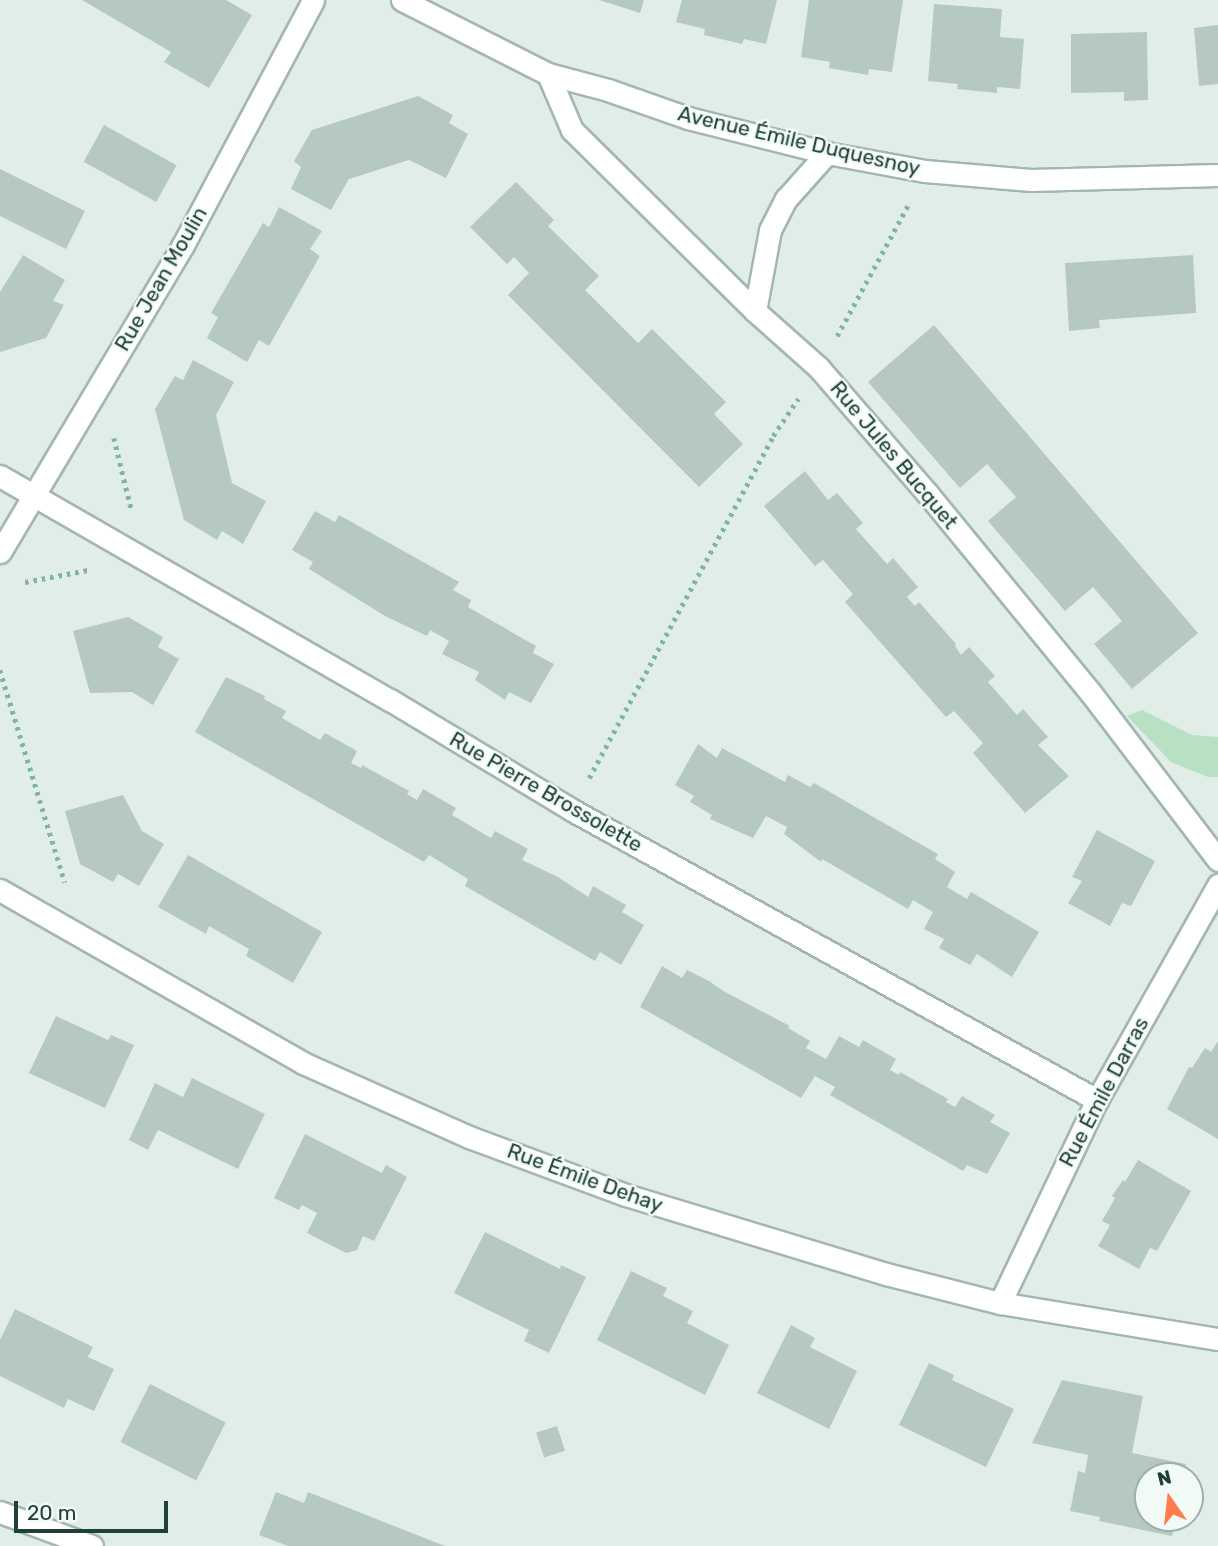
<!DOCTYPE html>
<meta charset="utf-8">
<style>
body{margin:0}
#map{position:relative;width:1218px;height:1546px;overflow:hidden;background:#e1eee8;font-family:Rubik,sans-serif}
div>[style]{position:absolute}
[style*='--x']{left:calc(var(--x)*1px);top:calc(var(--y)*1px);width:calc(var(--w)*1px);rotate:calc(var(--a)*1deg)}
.green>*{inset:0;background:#b8e1c3}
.building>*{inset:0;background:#b6c9c1;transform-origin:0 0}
.path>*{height:4.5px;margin-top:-2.25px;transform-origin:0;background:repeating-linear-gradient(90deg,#7eb5a4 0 3.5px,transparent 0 8.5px)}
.roads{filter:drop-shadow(2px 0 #a3b7b0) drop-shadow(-2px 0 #a3b7b0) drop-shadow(0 2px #a3b7b0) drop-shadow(0 -2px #a3b7b0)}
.minor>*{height:21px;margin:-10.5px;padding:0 10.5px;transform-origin:10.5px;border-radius:10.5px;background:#fff}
span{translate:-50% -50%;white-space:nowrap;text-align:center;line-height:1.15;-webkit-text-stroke:5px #f2faf6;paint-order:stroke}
.street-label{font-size:21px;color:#1f4138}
.north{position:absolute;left:1134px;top:1462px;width:70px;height:70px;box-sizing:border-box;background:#f2faf6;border:2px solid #9eb0aa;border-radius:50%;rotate:346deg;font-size:19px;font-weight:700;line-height:28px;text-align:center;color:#1f4138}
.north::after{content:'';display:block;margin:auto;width:24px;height:32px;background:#ff7c4e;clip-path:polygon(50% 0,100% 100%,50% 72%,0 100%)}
.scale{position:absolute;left:14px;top:1501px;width:154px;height:32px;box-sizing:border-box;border:4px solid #1f4138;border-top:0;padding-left:9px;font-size:21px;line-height:24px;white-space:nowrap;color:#1f4138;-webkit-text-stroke:5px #f2faf6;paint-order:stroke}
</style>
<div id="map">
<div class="green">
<div style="clip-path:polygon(1142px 710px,1192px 735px,1218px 737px,1218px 777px,1208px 777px,1171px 762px,1127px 716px)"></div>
</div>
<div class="building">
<div style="clip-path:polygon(82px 0,226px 0,252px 15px,209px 88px,164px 62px,171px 52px)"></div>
<div style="clip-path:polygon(599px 0,644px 0,640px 13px)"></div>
<div style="clip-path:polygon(682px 0,777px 0,766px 44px,744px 39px,742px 44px,704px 35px,705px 29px,676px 22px)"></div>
<div style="clip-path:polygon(809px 0,903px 0,892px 72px,869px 69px,868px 75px,829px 68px,830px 62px,801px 57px)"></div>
<div style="clip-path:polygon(934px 4px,1002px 9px,1000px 37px,1024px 39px,1020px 89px,997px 87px,997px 93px,957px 89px,958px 84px,928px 81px)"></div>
<div style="clip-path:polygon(1218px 25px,1218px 84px,1199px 86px,1194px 28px)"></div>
<div style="clip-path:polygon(1147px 32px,1148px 100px,1124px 101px,1124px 92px,1071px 93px,1071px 34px)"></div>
<div style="clip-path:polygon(418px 96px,453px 115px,449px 123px,468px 134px,446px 178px,409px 160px,349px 179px,331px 210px,291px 189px,301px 167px,294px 161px,312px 130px)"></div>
<div style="left:104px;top:125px;width:83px;height:42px;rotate:29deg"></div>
<div style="clip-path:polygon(0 169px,85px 211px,66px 249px,0 216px)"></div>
<div style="clip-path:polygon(516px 182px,554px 220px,548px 226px,599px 276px,585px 290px,638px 343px,652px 329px,726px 402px,714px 414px,743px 444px,699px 487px,508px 295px,529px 273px,514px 257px,507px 264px,470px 227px)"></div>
<div style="clip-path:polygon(279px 207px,322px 231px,310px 249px,320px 256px,269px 346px,259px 340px,247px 362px,207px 338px,218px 317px,211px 313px,263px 223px,269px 227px)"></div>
<div style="clip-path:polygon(23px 255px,65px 280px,53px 301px,64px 305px,46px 338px,0 352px,0 292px)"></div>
<div style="clip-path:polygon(1193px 255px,1196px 313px,1099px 320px,1100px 328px,1069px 331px,1065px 263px)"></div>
<div style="clip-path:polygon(934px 325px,1198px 633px,1132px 689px,1094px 644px,1122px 621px,1093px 587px,1065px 611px,988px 521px,1016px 497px,987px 464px,960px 488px,868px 382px)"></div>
<div style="clip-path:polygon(193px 360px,234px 382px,216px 415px,232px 483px,266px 501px,243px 544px,222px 531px,217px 540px,184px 520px,155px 409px,175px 376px,183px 380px)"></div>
<div style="clip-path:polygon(805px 471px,828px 500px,837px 493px,863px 523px,856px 529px,887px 564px,893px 558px,918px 587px,907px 597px,915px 606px,919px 602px,956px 644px,955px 646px,961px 655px,969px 647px,995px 676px,988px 682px,1017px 715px,1023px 709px,1048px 737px,1038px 745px,1069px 776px,1025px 813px,973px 753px,983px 743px,954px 711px,946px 717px,845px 602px,853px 594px,823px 560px,815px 566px,764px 506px)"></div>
<div style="clip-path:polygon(315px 511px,335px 522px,339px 515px,459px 582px,453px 590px,471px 600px,468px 607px,536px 646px,533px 653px,554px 664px,531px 703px,509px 692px,505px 700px,475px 680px,479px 672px,442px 654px,449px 641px,430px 630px,427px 636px,385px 616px,309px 569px,313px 562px,292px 550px)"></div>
<div style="clip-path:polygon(128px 617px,163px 637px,158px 647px,179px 659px,153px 705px,132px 692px,90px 693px,73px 631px)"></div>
<div style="clip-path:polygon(226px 677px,265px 696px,264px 699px,286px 711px,282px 718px,320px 740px,325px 733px,357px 751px,351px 763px,361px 768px,362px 765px,409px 791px,407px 794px,417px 800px,423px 789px,456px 808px,452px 815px,491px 838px,495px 831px,528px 849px,522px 860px,558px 877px,588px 897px,593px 886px,626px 905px,622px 912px,644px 925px,621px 965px,600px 952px,595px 961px,465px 886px,468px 879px,429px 855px,424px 862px,195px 732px)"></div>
<div style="clip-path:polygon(698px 744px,717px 758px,722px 748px,785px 782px,788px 775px,810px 787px,814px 783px,938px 854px,935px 859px,955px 872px,947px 887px,967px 899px,971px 892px,1039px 932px,1012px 977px,977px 954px,970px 965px,939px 948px,944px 939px,924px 929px,933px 912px,913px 900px,908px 909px,822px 859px,821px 862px,784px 834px,787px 827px,766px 816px,753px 838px,710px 819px,712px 815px,690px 802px,694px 796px,675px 785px)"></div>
<div style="clip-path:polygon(123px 795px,142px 831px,164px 844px,139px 886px,118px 874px,113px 882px,80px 864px,65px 811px)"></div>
<div style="clip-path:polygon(1097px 830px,1155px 861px,1131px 906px,1122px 903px,1110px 926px,1068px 903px,1082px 881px,1072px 877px)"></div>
<div style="clip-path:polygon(188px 855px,322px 932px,293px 983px,246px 956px,249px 949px,209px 926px,206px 934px,158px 907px)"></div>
<div style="clip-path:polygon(662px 966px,682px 978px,687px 970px,709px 981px,725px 992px,790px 1026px,788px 1028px,810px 1041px,806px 1048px,826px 1059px,839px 1036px,859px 1047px,863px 1040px,896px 1059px,890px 1070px,899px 1075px,900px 1072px,948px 1099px,946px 1102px,955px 1107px,962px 1096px,995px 1115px,990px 1122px,1010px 1133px,987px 1174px,967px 1165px,963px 1171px,830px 1095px,835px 1087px,815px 1076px,801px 1098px,640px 1007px)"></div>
<div style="clip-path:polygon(56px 1016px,108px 1040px,111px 1035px,134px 1045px,105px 1108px,29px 1073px)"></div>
<div style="clip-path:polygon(1218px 1041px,1218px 1139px,1167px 1109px,1189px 1067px,1192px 1068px,1205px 1048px,1211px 1052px)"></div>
<div style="clip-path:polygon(192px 1078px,265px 1114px,238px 1169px,158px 1130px,148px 1150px,129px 1140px,155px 1083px,183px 1097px)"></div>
<div style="clip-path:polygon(305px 1134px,382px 1173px,386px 1165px,407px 1177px,374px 1241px,363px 1236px,357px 1250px,346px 1253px,307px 1233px,317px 1213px,302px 1205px,299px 1210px,274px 1198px)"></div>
<div style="clip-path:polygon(1138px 1160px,1191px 1191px,1157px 1251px,1150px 1248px,1139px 1269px,1098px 1246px,1110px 1225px,1102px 1221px,1115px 1198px,1112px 1196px,1123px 1180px,1125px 1182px)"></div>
<div style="clip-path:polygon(485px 1232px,560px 1269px,561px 1265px,586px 1277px,549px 1353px,524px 1341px,529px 1330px,454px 1293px)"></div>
<div style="clip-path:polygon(631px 1271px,667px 1288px,663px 1296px,693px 1311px,687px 1323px,729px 1345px,705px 1395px,597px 1340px)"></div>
<div style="clip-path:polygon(15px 1309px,93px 1347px,88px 1357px,114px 1369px,94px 1411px,68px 1399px,64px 1408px,0 1376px,0 1340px)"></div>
<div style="clip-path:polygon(791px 1325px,815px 1338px,810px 1347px,857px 1371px,829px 1429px,757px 1393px)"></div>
<div style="clip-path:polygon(929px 1363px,954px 1375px,952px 1380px,1014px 1409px,986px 1467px,899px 1425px)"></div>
<div style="clip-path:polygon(1062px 1380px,1143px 1396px,1132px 1453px,1186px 1464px,1184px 1476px,1148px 1476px,1148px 1518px,1176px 1518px,1172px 1536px,1099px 1521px,1100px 1517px,1070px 1511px,1078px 1471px,1085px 1473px,1088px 1455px,1032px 1443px)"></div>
<div style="left:150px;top:1384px;width:85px;height:65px;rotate:27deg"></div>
<div style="left:557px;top:1426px;width:26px;height:22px;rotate:72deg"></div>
<div style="clip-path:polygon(276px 1492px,304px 1503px,308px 1492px,445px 1546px,288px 1546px,259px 1535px)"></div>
</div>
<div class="path">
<div style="--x:837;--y:336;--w:149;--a:-61.5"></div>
<div style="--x:114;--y:438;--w:72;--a:76.3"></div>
<div style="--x:25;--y:582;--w:64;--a:-10.8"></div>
<div style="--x:0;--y:670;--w:222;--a:73"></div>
<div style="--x:589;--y:778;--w:388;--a:-61.7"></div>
<div style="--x:773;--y:436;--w:45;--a:-56"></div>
</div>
<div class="roads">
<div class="minor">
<div style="--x:402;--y:0;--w:164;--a:26.9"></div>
<div style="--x:548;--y:74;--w:62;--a:14.9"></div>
<div style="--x:608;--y:90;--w:85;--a:19.3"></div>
<div style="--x:688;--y:118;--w:143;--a:14.1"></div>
<div style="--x:827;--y:153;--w:100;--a:10.4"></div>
<div style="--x:925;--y:171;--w:106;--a:4.9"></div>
<div style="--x:1031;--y:180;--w:187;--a:-1.5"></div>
<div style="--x:548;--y:74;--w:61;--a:66.8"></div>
<div style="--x:572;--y:130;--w:257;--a:44.7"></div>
<div style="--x:755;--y:311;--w:86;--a:41.7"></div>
<div style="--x:819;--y:368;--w:165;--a:49.2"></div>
<div style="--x:927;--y:493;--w:257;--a:50.7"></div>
<div style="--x:1090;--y:692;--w:211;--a:52.7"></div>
<div style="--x:755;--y:311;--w:82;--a:-79.5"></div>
<div style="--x:770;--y:230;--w:35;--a:-63"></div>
<div style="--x:786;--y:199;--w:62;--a:-48.3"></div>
<div style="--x:0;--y:476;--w:450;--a:29.9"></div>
<div style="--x:390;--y:700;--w:213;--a:31.1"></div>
<div style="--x:572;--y:810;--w:600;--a:28.92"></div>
<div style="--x:0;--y:552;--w:357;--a:-59.2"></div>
<div style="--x:183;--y:245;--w:277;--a:-62"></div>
<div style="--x:0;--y:890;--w:349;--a:29.7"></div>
<div style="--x:303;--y:1063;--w:182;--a:24"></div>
<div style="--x:469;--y:1137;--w:167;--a:20.3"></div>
<div style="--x:626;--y:1195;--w:272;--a:16.9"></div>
<div style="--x:886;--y:1274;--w:118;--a:14.3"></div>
<div style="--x:1000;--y:1303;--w:221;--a:9.4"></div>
<div style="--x:1000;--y:1303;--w:225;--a:-64.5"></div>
<div style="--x:1097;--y:1100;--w:247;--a:-60.6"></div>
<div style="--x:0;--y:1512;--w:98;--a:20.3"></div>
</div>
</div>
<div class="street-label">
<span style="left:799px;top:141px;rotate:13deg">Avenue Émile Duquesnoy</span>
<span style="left:161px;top:279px;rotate:-60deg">Rue Jean Moulin</span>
<span style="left:894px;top:455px;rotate:50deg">Rue Jules Bucquet</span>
<span style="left:546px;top:792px;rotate:30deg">Rue Pierre Brossolette</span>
<span style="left:1104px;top:1092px;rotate:-62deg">Rue Émile Darras</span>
<span style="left:585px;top:1178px;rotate:20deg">Rue Émile Dehay</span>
</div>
<div class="north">N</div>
<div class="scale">20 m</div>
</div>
